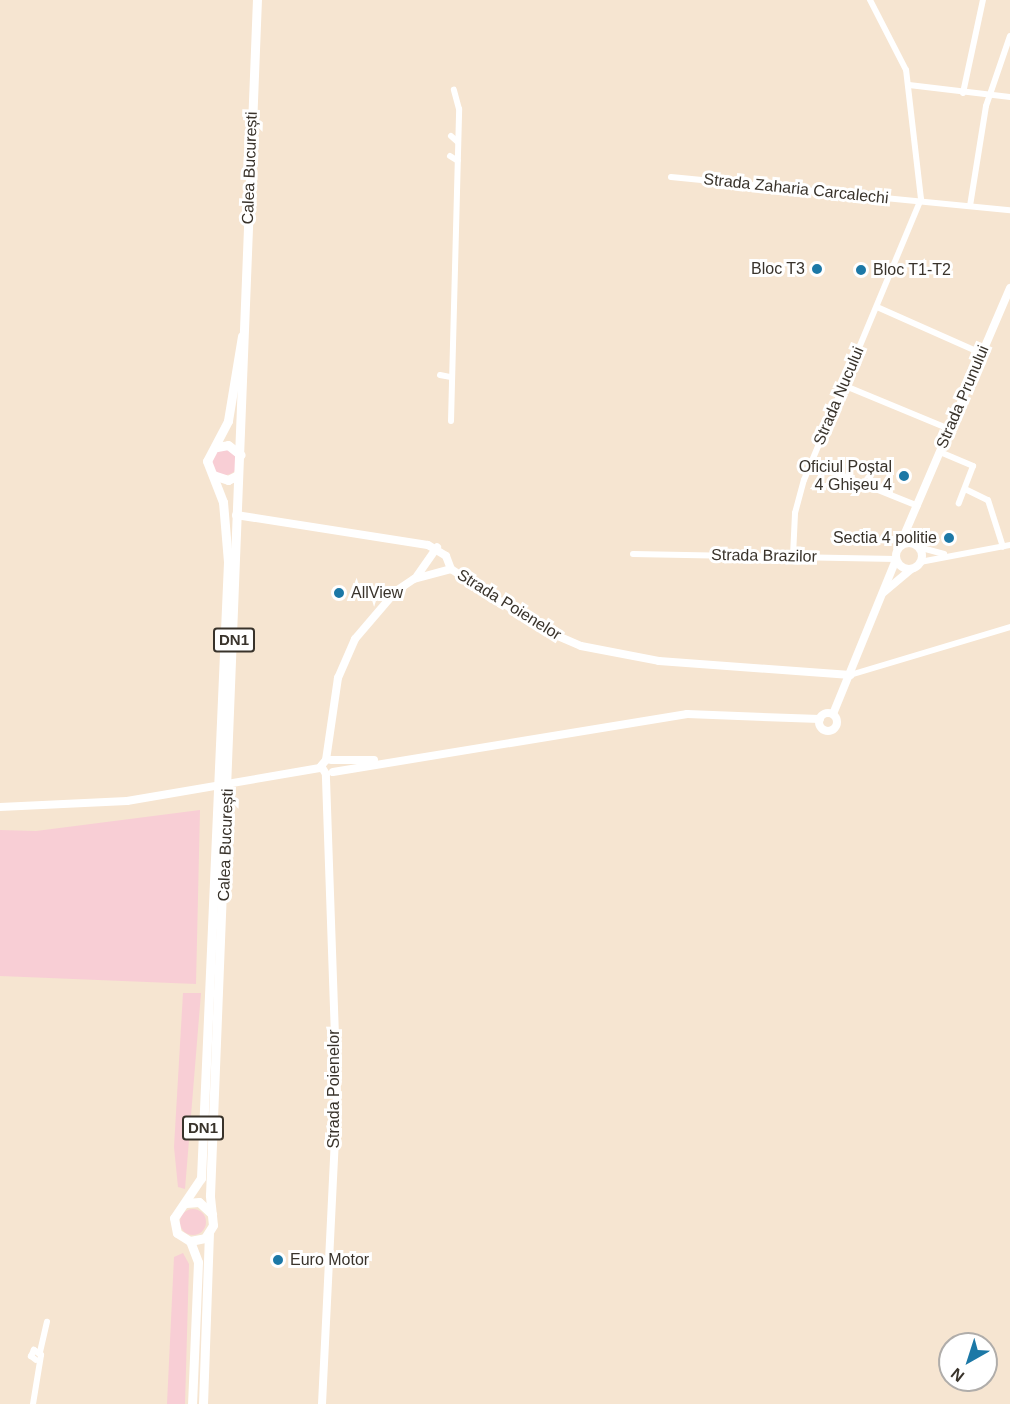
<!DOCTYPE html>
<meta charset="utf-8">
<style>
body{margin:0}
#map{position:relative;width:1010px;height:1404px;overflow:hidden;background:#f6e5d1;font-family:Helvetica,sans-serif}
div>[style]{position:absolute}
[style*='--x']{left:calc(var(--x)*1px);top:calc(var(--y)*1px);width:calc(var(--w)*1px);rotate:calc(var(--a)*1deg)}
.green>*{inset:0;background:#f8ced5}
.round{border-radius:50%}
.street>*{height:6px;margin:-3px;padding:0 3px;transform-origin:3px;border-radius:3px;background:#fff}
.secondary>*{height:8px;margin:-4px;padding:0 4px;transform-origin:4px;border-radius:4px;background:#fff}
.secondary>.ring{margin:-4px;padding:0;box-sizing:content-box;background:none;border:8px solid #fff;border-radius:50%}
.primary>*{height:9px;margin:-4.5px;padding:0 4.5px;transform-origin:4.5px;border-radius:4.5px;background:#fff}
.dots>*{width:16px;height:16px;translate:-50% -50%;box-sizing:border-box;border:3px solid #fff;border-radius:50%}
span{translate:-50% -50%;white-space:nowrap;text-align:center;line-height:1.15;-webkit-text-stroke:6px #fff;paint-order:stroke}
.shield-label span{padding:2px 4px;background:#fff;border:2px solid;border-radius:4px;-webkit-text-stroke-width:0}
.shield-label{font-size:15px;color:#39332b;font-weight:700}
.street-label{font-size:16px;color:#39332b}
.poi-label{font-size:16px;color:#39332b}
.right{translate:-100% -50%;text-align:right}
.left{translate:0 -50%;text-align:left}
.north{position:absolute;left:938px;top:1332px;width:60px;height:60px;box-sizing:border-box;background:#fff;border:2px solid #b0adaa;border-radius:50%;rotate:219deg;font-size:16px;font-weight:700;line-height:24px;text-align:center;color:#39332b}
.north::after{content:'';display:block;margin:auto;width:21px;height:27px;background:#1c78a6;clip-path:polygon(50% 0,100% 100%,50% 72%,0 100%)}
</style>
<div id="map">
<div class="green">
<div class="round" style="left:212px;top:449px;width:26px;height:26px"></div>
<div style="clip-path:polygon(200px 810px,196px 984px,0 976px,0 830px,36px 831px)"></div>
<div style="clip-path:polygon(183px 993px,201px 993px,185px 1189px,178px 1187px,174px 1147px)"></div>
<div class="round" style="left:180px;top:1209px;width:26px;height:26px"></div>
<div style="clip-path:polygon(183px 1253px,189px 1264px,185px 1404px,167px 1404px,174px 1257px)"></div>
</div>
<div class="street">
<div style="--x:909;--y:85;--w:102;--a:6.8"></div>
<div style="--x:963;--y:93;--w:95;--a:-77.9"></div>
<div style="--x:451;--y:136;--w:9;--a:41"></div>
<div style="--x:450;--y:156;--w:9;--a:32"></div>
<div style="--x:671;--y:177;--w:341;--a:5.6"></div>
<div style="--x:970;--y:206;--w:101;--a:-80.9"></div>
<div style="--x:986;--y:106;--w:74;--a:-71.1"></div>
<div style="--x:877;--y:307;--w:114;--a:23.9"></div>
<div style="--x:440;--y:375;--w:10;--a:11"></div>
<div style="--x:843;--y:385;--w:115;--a:22.5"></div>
<div style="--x:451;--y:421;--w:312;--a:-88.5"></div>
<div style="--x:459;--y:109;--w:20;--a:-105"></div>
<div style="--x:940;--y:452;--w:36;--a:23"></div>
<div style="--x:973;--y:466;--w:40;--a:111"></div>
<div style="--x:811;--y:463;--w:115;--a:21.9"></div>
<div style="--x:965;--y:489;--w:25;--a:26"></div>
<div style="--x:988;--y:500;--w:49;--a:72.3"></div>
<div style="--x:918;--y:547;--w:27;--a:15"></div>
<div style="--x:633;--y:554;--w:263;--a:1.1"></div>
<div style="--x:793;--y:556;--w:43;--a:-87.3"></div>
<div style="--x:795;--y:513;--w:34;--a:-75"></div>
<div style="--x:804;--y:480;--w:304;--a:-67.4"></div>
<div style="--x:921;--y:199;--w:130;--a:-96.6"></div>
<div style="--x:906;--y:70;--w:79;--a:-117.2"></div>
<div style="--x:920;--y:562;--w:92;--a:-10.7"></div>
<div style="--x:850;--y:675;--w:167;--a:-16.7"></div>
<div style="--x:40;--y:1352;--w:31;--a:-77"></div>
<div style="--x:33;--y:1404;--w:50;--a:-80.7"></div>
<div style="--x:41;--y:1355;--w:9;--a:-144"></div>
<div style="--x:34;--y:1350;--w:7;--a:117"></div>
<div style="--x:31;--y:1356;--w:6;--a:39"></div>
</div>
<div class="secondary">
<div style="--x:236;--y:515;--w:194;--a:8.9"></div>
<div style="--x:428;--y:545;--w:21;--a:31"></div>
<div style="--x:446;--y:556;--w:14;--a:69"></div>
<div class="ring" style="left:896px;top:543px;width:18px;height:18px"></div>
<div style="--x:899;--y:547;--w:282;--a:-66.8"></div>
<div style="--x:417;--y:576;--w:35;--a:-55"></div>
<div style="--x:884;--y:592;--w:35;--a:-40"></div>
<div class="ring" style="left:819px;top:713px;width:10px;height:10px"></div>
<div style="--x:833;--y:714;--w:166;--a:-67.8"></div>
<div style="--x:331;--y:760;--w:43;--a:0"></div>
<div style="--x:333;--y:772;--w:359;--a:-9.3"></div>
<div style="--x:687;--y:714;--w:133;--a:2.2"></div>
<div style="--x:0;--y:807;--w:127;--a:-2.7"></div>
<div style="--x:127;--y:801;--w:197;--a:-9.7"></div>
<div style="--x:322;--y:1404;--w:310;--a:-87.2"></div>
<div style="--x:337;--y:1094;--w:320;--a:-92"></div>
<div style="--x:326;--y:774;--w:9;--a:-122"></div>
<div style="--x:321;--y:766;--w:8;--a:-50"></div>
<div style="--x:326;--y:760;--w:83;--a:-81.7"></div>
<div style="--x:338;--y:678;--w:43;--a:-66.4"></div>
<div style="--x:355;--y:639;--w:63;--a:-49.5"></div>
<div style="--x:396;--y:591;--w:22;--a:-34"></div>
<div style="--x:414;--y:579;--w:38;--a:-15"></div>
<div style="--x:451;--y:569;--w:111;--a:33.3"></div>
<div style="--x:544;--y:630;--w:40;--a:23.4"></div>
<div style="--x:581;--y:646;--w:79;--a:10.9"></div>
<div style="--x:659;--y:661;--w:192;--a:4.2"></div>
</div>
<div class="primary">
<div style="--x:242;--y:336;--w:86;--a:99.4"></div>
<div style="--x:228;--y:421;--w:45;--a:117.7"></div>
<div style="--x:207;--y:461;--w:44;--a:68.7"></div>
<div style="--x:223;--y:502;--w:60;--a:85.2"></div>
<div style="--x:228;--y:562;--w:617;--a:92.51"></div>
<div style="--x:201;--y:1178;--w:48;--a:124"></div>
<div style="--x:174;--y:1218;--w:15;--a:79"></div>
<div style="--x:177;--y:1233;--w:15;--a:32"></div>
<div style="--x:190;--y:1241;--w:15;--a:-11"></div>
<div style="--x:205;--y:1238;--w:15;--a:-58"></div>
<div style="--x:213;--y:1225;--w:30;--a:-96"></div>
<div style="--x:210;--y:1195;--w:1196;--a:-87.75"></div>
<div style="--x:217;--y:447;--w:11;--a:-10"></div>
<div style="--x:228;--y:445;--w:16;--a:38"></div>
<div style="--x:213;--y:475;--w:16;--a:18"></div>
<div style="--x:228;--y:480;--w:11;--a:-27"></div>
<div style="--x:186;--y:1203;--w:13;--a:-4"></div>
<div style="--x:199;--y:1202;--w:18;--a:43"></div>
<div style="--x:190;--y:1241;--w:22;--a:69"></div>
<div style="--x:198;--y:1262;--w:142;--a:92.4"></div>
<div style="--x:203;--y:1404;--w:170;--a:-88"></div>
</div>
<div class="dots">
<div style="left:817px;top:269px;background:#1c78a6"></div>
<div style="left:861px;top:270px;background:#1c78a6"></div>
<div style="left:904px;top:476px;background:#1c78a6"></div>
<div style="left:949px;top:538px;background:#1c78a6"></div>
<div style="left:339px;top:593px;background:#1c78a6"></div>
<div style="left:278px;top:1260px;background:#1c78a6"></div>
</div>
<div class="shield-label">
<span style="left:234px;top:640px">DN1</span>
<span style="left:203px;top:1128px">DN1</span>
</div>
<div class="street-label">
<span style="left:250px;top:168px;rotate:-88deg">Calea București</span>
<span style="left:796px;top:189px;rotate:6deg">Strada Zaharia Carcalechi</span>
<span style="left:839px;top:396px;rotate:-67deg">Strada Nucului</span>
<span style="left:963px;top:397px;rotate:-67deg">Strada Prunului</span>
<span style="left:764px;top:556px;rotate:1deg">Strada Brazilor</span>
<span style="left:509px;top:605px;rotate:32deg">Strada Poienelor</span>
<span style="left:226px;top:845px;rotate:-88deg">Calea București</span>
<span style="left:334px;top:1089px;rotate:-90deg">Strada Poienelor</span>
</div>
<div class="poi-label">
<span class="right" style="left:805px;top:269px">Bloc T3</span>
<span class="left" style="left:873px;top:270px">Bloc T1-T2</span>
<span class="right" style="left:892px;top:476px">Oficiul Poștal<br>4 Ghișeu 4</span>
<span class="right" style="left:937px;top:538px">Sectia 4 politie</span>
<span class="left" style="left:351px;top:593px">AllView</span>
<span class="left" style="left:290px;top:1260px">Euro Motor</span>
</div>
<div class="north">N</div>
</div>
